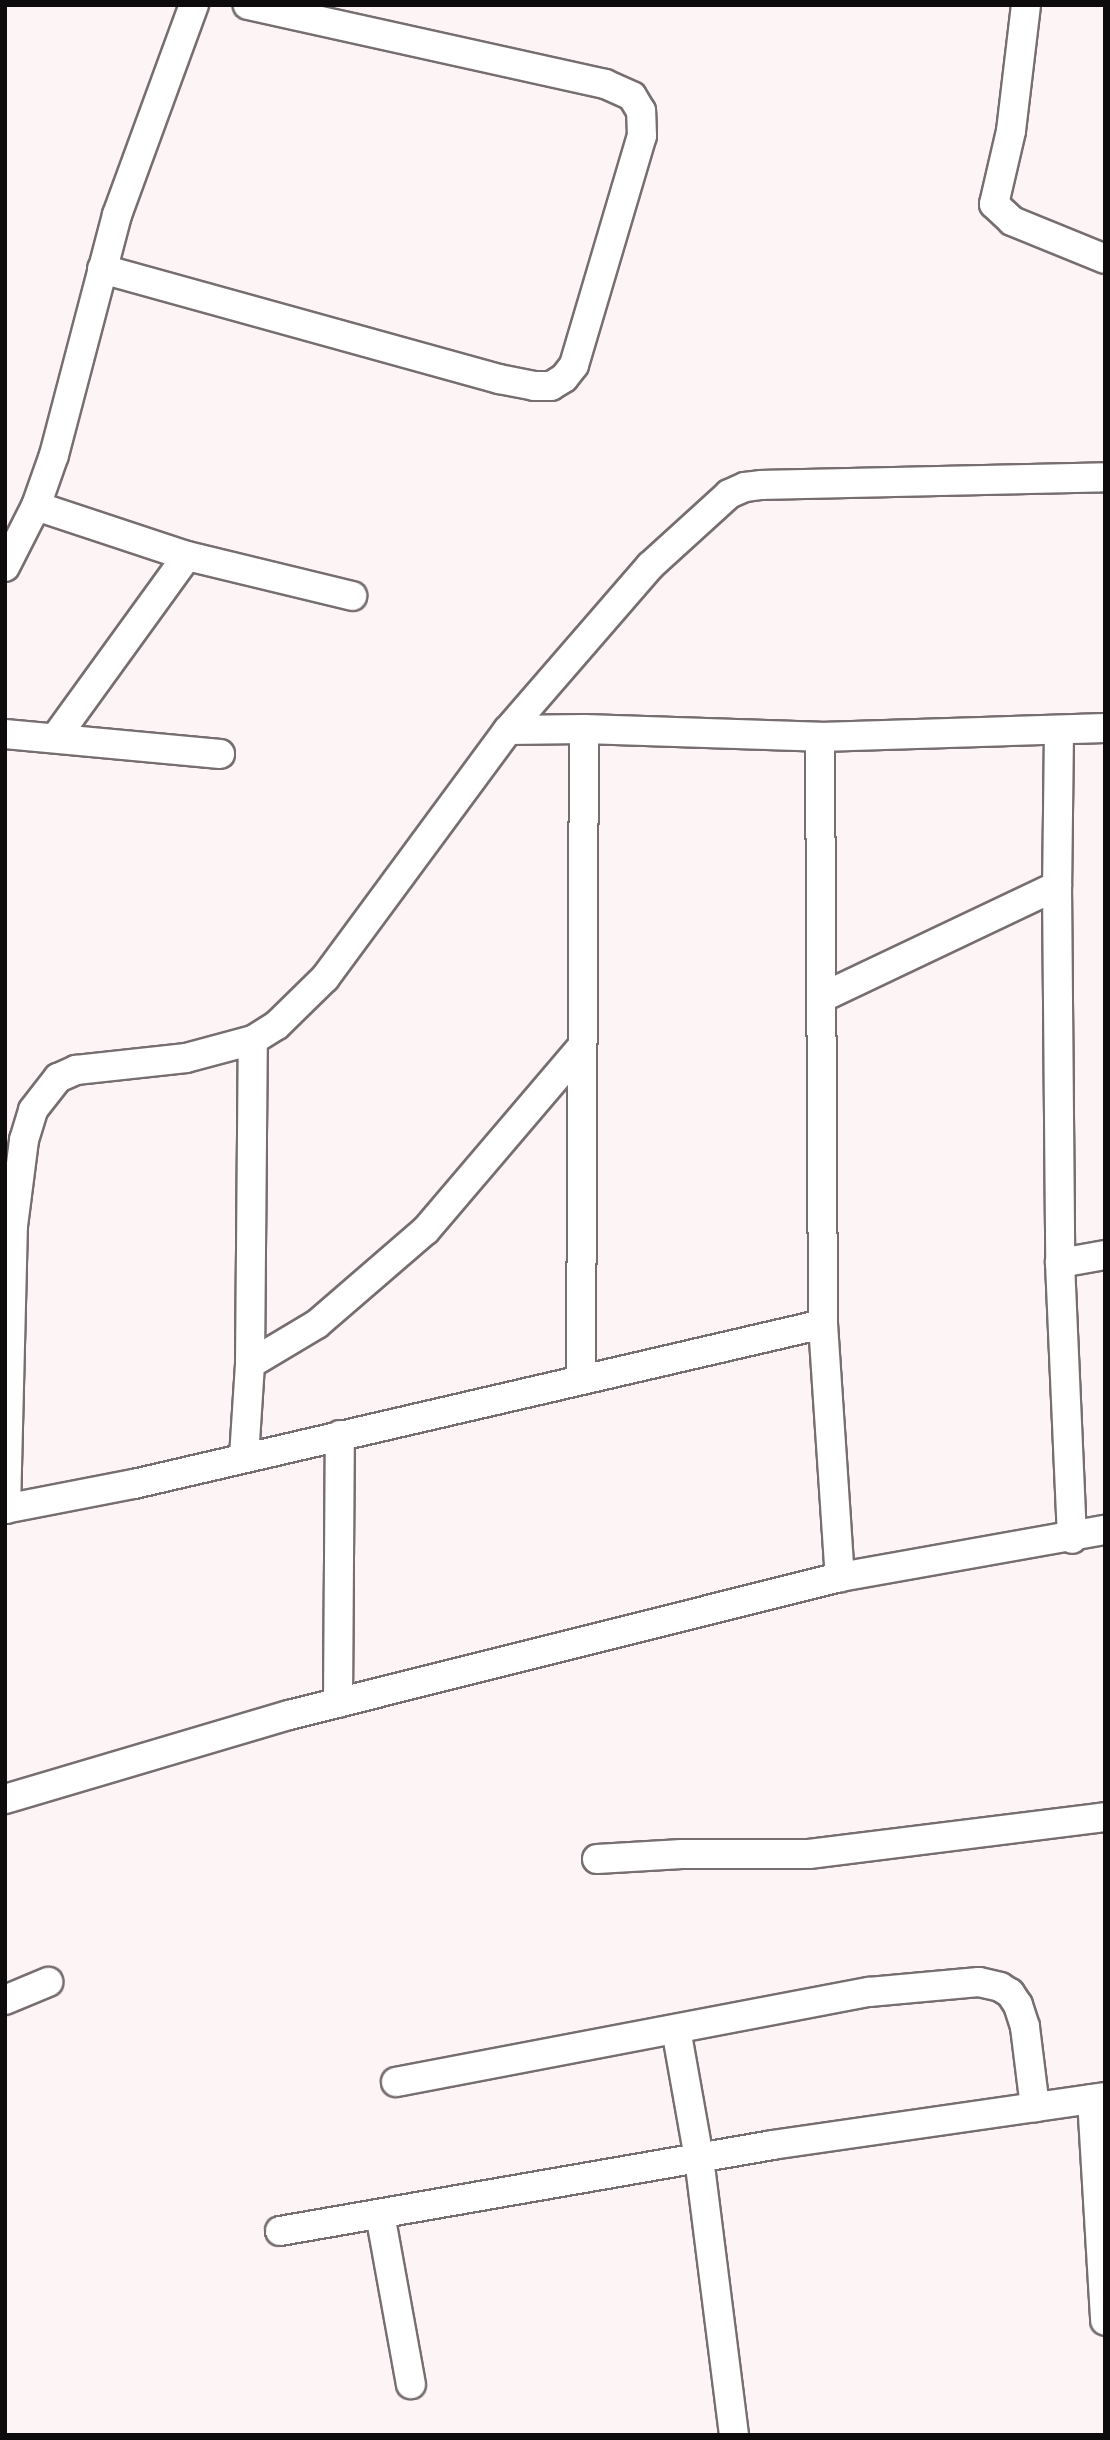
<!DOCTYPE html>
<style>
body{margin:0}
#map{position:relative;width:1110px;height:2440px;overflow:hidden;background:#fdf4f6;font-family:Rubik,sans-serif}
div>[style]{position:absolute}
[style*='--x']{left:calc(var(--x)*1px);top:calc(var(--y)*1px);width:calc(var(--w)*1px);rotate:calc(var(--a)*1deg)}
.roads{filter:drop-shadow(2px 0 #766e70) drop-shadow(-2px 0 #766e70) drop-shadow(0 2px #766e70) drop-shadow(0 -2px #766e70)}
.street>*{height:28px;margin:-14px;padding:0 14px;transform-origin:14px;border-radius:14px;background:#fff}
span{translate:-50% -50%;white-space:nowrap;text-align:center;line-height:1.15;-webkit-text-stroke:5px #fff;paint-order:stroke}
.frame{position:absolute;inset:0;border:7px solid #0e0b0c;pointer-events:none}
</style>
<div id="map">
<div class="roads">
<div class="street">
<div style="--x:1026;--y:5;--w:127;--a:96.8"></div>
<div style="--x:1011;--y:131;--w:75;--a:103.1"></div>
<div style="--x:994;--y:204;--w:25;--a:43"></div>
<div style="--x:1012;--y:221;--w:100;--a:22.2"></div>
<div style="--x:102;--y:269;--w:412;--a:15.5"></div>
<div style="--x:499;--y:379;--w:36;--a:11"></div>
<div style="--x:534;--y:386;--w:17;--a:0"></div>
<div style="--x:551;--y:386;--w:15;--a:-32"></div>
<div style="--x:564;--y:378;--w:16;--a:-52"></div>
<div style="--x:574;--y:365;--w:239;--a:-73.5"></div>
<div style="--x:642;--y:136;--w:25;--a:-92"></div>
<div style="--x:641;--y:111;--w:17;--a:-121"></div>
<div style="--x:632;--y:96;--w:30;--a:-156"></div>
<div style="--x:605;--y:84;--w:366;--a:-167.5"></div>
<div style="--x:36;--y:506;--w:159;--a:18.3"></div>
<div style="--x:187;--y:556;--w:170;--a:13.6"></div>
<div style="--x:5;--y:567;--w:68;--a:-63.1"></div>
<div style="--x:36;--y:506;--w:54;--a:-70.6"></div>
<div style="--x:54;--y:455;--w:248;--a:-75.3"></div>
<div style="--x:117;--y:215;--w:224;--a:-69.9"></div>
<div style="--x:508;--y:730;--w:76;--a:-0.8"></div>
<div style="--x:584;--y:729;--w:236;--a:1.9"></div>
<div style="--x:820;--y:737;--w:285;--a:-1.8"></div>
<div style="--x:1059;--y:731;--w:155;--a:90.7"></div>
<div style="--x:1057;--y:886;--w:377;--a:89.5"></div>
<div style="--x:1060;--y:1263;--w:276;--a:87.5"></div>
<div style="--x:5;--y:734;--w:216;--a:5.3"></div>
<div style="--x:56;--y:737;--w:223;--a:-54.1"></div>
<div style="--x:820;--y:737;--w:587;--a:89.71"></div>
<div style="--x:823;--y:1324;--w:254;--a:86.2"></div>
<div style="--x:823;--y:997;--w:259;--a:-25.4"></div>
<div style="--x:1060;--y:1263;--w:46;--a:-10.1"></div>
<div style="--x:250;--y:1364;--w:78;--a:-30.8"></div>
<div style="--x:317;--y:1324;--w:144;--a:-40.8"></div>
<div style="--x:426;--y:1230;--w:239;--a:-49.6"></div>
<div style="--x:581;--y:1378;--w:649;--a:-89.74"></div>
<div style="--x:244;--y:1457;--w:93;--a:-86.3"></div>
<div style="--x:250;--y:1364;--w:324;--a:-89.5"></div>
<div style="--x:5;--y:1509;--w:131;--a:-11"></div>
<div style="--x:134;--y:1484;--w:707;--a:-13.07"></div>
<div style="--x:6;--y:1509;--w:283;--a:-88.6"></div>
<div style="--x:13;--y:1226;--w:87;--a:-82.7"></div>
<div style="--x:24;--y:1140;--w:31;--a:-73"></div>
<div style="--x:33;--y:1110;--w:41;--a:-52"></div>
<div style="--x:58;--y:1078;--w:20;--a:-24"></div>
<div style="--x:76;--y:1070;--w:111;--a:-6.2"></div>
<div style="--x:186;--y:1058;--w:69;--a:-15"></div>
<div style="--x:253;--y:1040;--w:28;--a:-32"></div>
<div style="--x:277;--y:1025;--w:67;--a:-44.4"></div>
<div style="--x:325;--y:978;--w:308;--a:-53.6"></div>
<div style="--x:508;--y:730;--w:217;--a:-49.1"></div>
<div style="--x:650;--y:566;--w:107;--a:-42.3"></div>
<div style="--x:729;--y:494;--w:17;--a:-24"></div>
<div style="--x:745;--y:487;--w:17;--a:-7"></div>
<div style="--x:762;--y:485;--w:343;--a:-1.3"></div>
<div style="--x:338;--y:1703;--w:268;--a:-89.6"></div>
<div style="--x:5;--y:1799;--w:296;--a:-16.5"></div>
<div style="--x:289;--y:1715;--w:568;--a:-14.06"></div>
<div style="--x:840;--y:1577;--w:269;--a:-10.1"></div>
<div style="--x:597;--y:1859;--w:85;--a:-3.4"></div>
<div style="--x:682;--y:1854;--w:127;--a:0"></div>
<div style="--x:809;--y:1854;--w:298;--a:-7.1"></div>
<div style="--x:5;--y:2000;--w:47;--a:-22.7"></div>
<div style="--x:676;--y:2029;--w:131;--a:79.9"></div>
<div style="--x:699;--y:2158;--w:279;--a:82.8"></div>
<div style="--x:396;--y:2082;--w:481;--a:-10.8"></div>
<div style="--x:869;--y:1992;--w:110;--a:-5.2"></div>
<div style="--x:979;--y:1982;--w:22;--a:13"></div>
<div style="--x:1000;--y:1987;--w:12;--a:31"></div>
<div style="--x:1010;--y:1993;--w:14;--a:56"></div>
<div style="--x:1018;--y:2005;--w:23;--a:72"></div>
<div style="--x:1025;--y:2027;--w:81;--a:82.9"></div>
<div style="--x:1092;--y:2099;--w:222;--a:86.6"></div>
<div style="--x:380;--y:2214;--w:173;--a:79.7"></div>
<div style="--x:280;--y:2231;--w:499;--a:-9.9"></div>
<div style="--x:772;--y:2145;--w:336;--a:-8.2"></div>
</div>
</div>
<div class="frame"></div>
</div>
